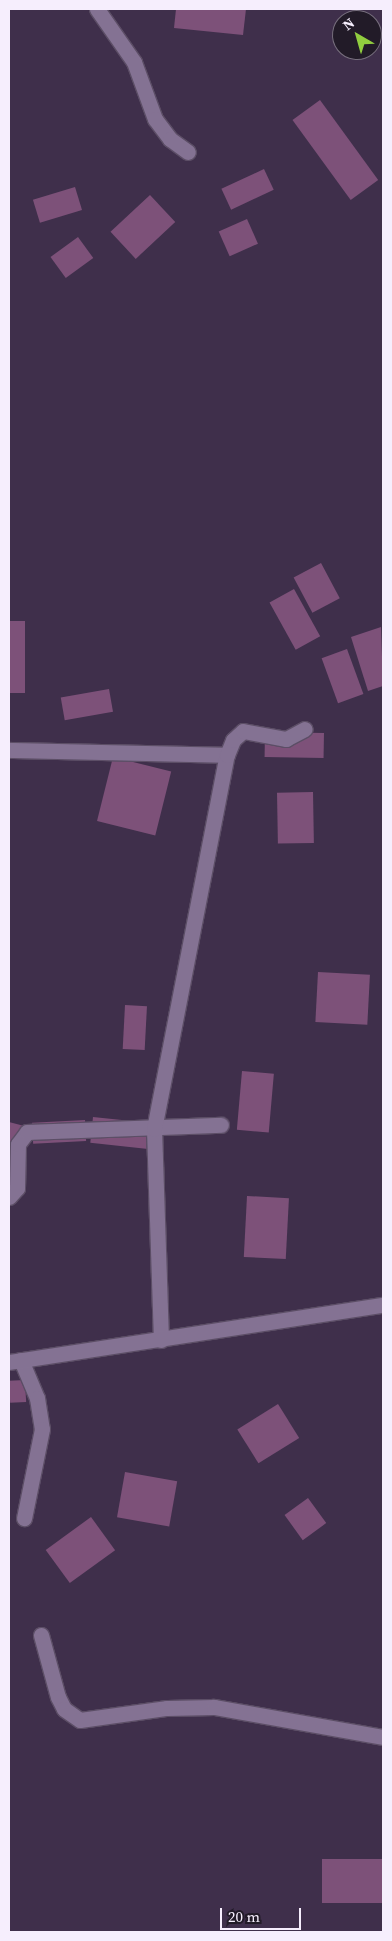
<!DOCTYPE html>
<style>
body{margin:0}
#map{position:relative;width:392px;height:1941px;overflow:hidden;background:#3f2f4b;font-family:"Source Serif 4",serif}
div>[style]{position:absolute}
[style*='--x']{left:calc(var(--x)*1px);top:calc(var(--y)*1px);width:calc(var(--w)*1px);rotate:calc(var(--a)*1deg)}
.building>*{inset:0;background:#7d5179;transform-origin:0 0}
.roads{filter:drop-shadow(1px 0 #5c4e66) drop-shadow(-1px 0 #5c4e66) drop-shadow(0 1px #5c4e66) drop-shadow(0 -1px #5c4e66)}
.minor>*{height:15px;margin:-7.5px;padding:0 7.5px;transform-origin:7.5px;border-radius:7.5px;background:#847293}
span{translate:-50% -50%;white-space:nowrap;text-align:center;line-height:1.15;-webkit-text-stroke:4px #221b28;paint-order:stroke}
.frame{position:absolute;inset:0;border:10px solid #f6eefd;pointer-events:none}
.north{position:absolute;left:332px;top:10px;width:50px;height:50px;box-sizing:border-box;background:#221b28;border:1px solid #776f7d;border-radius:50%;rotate:322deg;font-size:14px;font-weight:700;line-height:20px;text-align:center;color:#f6eefd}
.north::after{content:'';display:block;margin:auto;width:18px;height:22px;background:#91cd3f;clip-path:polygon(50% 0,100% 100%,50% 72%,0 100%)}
.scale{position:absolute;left:220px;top:1908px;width:81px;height:22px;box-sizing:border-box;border:2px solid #f6eefd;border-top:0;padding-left:6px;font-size:15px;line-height:18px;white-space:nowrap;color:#f6eefd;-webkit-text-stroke:4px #221b28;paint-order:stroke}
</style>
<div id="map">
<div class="building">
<div style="clip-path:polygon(176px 9px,246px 9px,243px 35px,174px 28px)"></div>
<div style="left:320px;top:100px;width:99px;height:34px;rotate:54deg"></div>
<div style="left:264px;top:169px;width:23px;height:47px;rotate:65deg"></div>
<div style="left:75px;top:187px;width:24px;height:44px;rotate:73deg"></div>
<div style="left:150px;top:195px;width:37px;height:54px;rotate:47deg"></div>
<div style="left:247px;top:219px;width:27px;height:31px;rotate:66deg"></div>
<div style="left:78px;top:237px;width:26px;height:34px;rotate:54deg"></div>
<div style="left:321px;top:563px;width:40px;height:31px;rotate:62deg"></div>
<div style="left:294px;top:589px;width:54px;height:28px;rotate:61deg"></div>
<div style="left:9px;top:621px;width:16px;height:72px"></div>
<div style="clip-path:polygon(381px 627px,383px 686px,368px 691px,351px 637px)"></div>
<div style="left:347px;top:649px;width:48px;height:27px;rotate:70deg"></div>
<div style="left:109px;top:689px;width:23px;height:49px;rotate:80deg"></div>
<div style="left:265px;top:732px;width:59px;height:25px;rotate:1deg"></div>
<div style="left:113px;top:757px;width:60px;height:66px;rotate:14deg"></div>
<div style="left:313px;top:792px;width:51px;height:36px;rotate:89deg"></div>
<div style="left:318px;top:972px;width:52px;height:50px;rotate:3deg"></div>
<div style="left:125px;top:1005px;width:22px;height:44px;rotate:3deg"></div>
<div style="left:242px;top:1071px;width:32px;height:59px;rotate:5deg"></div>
<div style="left:93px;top:1117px;width:58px;height:26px;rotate:6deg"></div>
<div style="left:85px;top:1120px;width:21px;height:53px;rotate:87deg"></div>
<div style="clip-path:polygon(9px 1122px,28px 1127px,13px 1186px,9px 1185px)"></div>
<div style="left:247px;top:1196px;width:42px;height:61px;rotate:3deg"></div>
<div style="left:25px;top:1380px;width:22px;height:16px;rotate:87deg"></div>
<div style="left:278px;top:1404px;width:40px;height:48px;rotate:58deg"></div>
<div style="left:125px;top:1472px;width:53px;height:46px;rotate:10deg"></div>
<div style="left:308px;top:1498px;width:31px;height:29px;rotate:54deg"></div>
<div style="left:91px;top:1517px;width:41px;height:56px;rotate:54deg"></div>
<div style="left:383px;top:1859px;width:44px;height:61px;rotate:90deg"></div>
</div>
<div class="roads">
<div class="minor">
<div style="--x:97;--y:9;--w:65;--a:55.1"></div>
<div style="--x:134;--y:62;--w:61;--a:69.8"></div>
<div style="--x:155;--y:119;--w:25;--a:53"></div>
<div style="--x:170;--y:139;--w:22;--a:36"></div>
<div style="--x:9;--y:750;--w:218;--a:1.3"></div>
<div style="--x:9;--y:1197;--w:12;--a:-48"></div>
<div style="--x:17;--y:1188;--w:44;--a:-88.7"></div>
<div style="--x:18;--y:1144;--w:15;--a:-53"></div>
<div style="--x:27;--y:1132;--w:194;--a:-2.1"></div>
<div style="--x:161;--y:1340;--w:211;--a:-91.9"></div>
<div style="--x:154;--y:1129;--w:381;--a:-79"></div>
<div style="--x:227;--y:755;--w:16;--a:-68"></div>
<div style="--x:233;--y:740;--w:13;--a:-42"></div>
<div style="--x:243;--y:731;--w:44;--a:10.5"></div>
<div style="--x:286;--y:739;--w:21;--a:-28"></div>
<div style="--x:21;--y:1360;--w:41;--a:67.2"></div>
<div style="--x:37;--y:1398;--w:31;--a:81"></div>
<div style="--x:42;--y:1429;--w:91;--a:101.4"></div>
<div style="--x:9;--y:1362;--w:378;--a:-8.7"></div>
<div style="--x:41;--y:1635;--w:64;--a:74.7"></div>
<div style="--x:58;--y:1697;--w:13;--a:63"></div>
<div style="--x:64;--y:1709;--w:19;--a:35"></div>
<div style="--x:80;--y:1720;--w:88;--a:-7.9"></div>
<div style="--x:167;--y:1708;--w:47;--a:-1.2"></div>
<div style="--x:214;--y:1707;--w:172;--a:10.1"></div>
</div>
</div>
<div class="frame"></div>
<div class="north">N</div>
<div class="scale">20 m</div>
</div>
